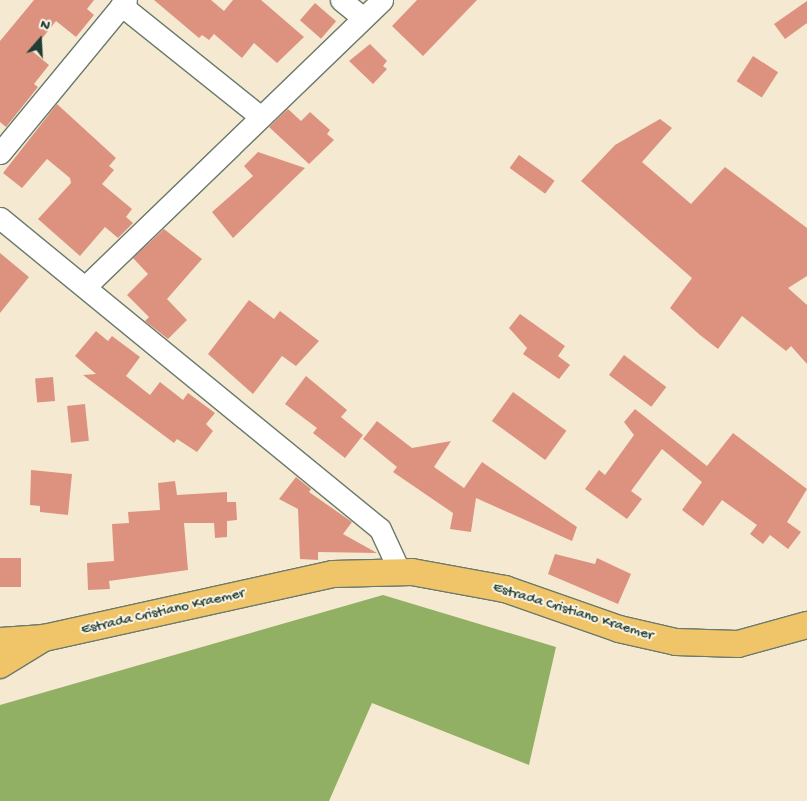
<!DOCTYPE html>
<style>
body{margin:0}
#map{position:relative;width:807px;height:801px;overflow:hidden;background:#f5ead1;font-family:"Gochi Hand",sans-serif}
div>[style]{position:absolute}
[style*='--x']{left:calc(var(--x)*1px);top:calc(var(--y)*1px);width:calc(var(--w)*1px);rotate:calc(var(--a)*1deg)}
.forest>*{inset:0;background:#92b063}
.building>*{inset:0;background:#dd927f;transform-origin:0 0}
.roads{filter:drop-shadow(1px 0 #6a7a6b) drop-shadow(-1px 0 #6a7a6b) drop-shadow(0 1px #6a7a6b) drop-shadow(0 -1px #6a7a6b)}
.minor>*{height:21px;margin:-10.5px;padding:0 10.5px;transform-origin:10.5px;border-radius:10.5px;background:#fff}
.major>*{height:26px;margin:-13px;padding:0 13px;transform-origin:13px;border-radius:13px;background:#f0c469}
span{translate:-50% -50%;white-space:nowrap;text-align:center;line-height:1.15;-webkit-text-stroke:4px #fcf5e5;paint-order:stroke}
.street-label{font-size:15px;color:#1f3d34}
.north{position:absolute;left:15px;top:15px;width:50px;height:50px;-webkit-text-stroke:4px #fcf5e5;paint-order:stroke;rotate:19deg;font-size:14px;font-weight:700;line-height:20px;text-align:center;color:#1f3d34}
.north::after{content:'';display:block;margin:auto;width:18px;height:22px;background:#1f3d34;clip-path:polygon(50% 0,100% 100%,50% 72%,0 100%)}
</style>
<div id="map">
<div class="forest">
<div style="clip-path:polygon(383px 595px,556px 647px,529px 765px,372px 703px,329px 801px,0 801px,0 705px)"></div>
</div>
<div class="building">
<div style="clip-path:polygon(34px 0,94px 0,87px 9px,94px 15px,76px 37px,56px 21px,32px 51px,49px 65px,34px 84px,38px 87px,6px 127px,0 122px,0 41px)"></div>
<div style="clip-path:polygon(154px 0,211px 0,224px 11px,233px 0,261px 0,304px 37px,277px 63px,254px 43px,242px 58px,214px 34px,209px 40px,202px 35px,199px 38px)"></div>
<div style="clip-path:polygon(417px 0,477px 0,423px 56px,392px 26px)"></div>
<div style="clip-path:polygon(807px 1px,807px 23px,785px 39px,774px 24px)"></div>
<div style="left:315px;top:3px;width:28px;height:23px;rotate:41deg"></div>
<div style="clip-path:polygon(370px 44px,387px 61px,383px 66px,387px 69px,373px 84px,349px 61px)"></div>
<div style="left:753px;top:56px;width:30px;height:30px;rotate:33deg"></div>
<div style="clip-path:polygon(57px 104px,116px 158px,109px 166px,114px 170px,102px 184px,132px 209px,126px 217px,133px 223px,118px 238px,105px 227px,80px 256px,38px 219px,71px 183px,70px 178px,47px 159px,22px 188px,3px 173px)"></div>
<div style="clip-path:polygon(288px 109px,301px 121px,310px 112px,330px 130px,327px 134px,334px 140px,309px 164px,269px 127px)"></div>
<div style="clip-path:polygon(660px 119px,672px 128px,642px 162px,691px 204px,725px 167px,807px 228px,807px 276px,788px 288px,807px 305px,807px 364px,791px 346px,786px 351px,742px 316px,718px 349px,700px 335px,670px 308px,692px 278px,581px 181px,615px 145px)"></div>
<div style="clip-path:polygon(258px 152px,305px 168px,233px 238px,212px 212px,253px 176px,244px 166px)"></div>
<div style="left:519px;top:155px;width:44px;height:16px;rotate:36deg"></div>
<div style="clip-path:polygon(164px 229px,202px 259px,167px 299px,187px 320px,168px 339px,145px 321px,149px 317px,127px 295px,148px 274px,133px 258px)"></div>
<div style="clip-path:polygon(0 253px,29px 277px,0 313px)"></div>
<div style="clip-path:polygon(249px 300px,274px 319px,280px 311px,319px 341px,296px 366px,282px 356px,253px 394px,208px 354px)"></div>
<div style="clip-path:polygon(520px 314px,565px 346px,558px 356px,570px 365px,559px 379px,523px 354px,527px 348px,509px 328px)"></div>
<div style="clip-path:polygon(96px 331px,108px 341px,112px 336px,140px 357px,126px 376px,150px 395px,160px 382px,183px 400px,188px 393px,215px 413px,206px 424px,213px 431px,197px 452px,177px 439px,174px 443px,83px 375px,96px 374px,75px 356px)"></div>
<div style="left:624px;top:355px;width:53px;height:25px;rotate:37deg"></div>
<div style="clip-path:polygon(306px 376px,347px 410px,341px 417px,363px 435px,345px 458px,313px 433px,317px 428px,285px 404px)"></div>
<div style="left:53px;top:377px;width:24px;height:18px;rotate:85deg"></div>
<div style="left:513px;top:392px;width:66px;height:36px;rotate:36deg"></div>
<div style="left:85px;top:404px;width:37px;height:18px;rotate:84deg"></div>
<div style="clip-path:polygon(635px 409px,707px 466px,733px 433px,807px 489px,787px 522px,801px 532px,788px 549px,770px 535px,763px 544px,750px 534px,757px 525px,722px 500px,703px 526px,682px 510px,702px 482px,662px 449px,631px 491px,642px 499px,627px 519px,585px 489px,599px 470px,605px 475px,634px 435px,624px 422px)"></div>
<div style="clip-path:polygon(377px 421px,412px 448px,451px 441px,434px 467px,464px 488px,482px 462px,577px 527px,572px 541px,476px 498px,471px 532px,450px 529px,453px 513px,393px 472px,397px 467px,363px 439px)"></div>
<div style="clip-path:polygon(31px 470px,72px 474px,68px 515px,40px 512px,40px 506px,30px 505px)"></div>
<div style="clip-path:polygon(296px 477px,311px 489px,309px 492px,352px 522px,343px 534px,377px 553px,318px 552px,318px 560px,300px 559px,298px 509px,279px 499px)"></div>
<div style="clip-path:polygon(175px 481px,177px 495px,227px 492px,227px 502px,236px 502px,237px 520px,227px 521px,227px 537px,215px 538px,214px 523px,184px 523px,188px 570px,109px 581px,110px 589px,88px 590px,87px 563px,114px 561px,112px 524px,129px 523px,128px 512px,160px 510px,158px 483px)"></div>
<div style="clip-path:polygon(555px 554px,595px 564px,597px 558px,631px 574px,618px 604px,548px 574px)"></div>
<div style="left:0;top:558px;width:21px;height:29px"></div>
</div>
<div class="roads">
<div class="minor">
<div style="--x:341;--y:0;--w:28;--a:39"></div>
<div style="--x:121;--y:5;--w:179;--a:38.7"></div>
<div style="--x:0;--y:153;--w:198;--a:-50.5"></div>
<div style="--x:0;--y:218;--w:491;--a:39.3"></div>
<div style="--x:380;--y:529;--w:47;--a:65.1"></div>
<div style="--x:85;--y:287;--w:413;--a:-44"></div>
</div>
<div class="major">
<div style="--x:0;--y:641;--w:44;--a:-3.9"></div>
<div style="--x:44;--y:638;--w:296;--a:-12.5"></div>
<div style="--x:333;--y:574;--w:79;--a:-1.5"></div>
<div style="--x:412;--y:572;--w:95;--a:10.4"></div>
<div style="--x:505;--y:589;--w:121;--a:19.3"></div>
<div style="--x:619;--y:629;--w:58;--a:12.8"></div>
<div style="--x:676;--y:642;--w:62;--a:1.8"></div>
<div style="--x:738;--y:644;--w:72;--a:-15.4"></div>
<div style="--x:0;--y:665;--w:52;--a:-31.5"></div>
</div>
</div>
<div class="street-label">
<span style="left:163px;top:612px;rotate:-13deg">Estrada Cristiano Kraemer</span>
<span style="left:573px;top:612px;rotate:17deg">Estrada Cristiano Kraemer</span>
</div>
<div class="north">N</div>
</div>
